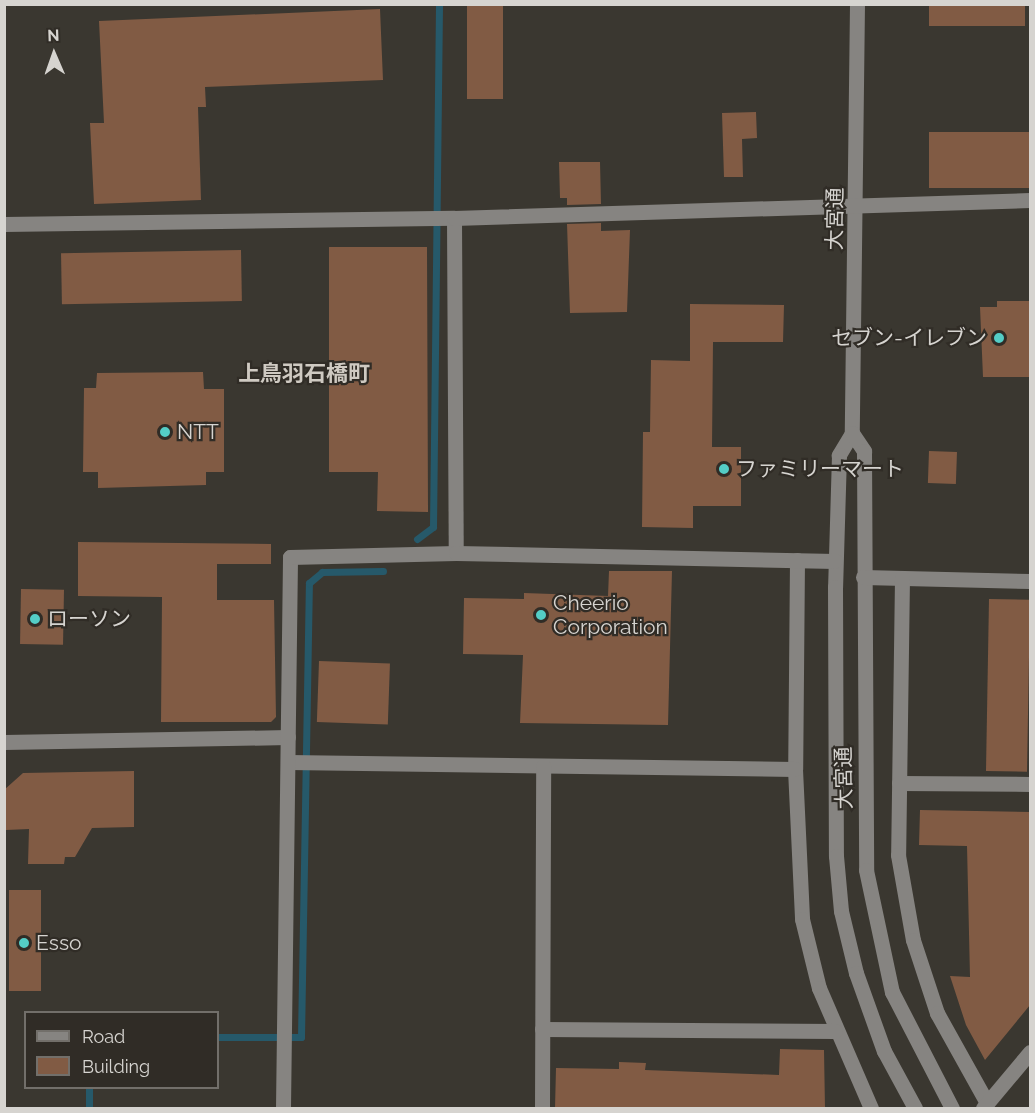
<!DOCTYPE html>
<meta charset="utf-8">
<style>
body{margin:0}
#map{position:relative;width:1035px;height:1113px;overflow:hidden;background:#3a3730;font-family:Raleway,"Noto Sans JP",sans-serif}
div>[style]{position:absolute}
[style*='--x']{left:calc(var(--x)*1px);top:calc(var(--y)*1px);width:calc(var(--w)*1px);rotate:calc(var(--a)*1deg)}
.stream>*{height:7px;margin:-3.5px;padding:0 3.5px;transform-origin:3.5px;border-radius:3.5px;background:#26596a}
.building>*{inset:0;background:#815b44;transform-origin:0 0}
.minor>*{height:15px;margin:-7.5px;padding:0 7.5px;transform-origin:7.5px;border-radius:7.5px;background:#868481}
.dots>*{width:16px;height:16px;translate:-50% -50%;box-sizing:border-box;border:3px solid #302c26;border-radius:50%}
span{translate:-50% -50%;white-space:nowrap;text-align:center;line-height:1.15;-webkit-text-stroke:4.5px #302c26;paint-order:stroke}
.street-label{font-size:21px;color:#d6d4d0}
.poi-label{font-size:21px;color:#d6d4d0}
.right{translate:-100% -50%;text-align:right}
.left{translate:0 -50%;text-align:left}
.neighbourhood-label{font-size:22px;color:#cfcac2;font-weight:700}
.frame{position:absolute;inset:0;border:6px solid #d6d4d0;pointer-events:none}
.legend{position:absolute;left:24px;top:1011px;width:195px;height:78px;box-sizing:border-box;background:#302c26;border:2px solid #726f6a;margin:0;padding:8px 10px;list-style:none;font-size:18px;color:#d6d4d0}
.legend li{display:flex;align-items:center;gap:12px;height:30px}
.legend b{width:30px;border:2px solid #726f6a}
.north{position:absolute;left:24px;top:24px;width:60px;height:60px;-webkit-text-stroke:4px #302c26;paint-order:stroke;rotate:358deg;font-size:16px;font-weight:700;line-height:24px;text-align:center;color:#d6d4d0}
.north::after{content:'';display:block;margin:auto;width:21px;height:27px;background:#d6d4d0;clip-path:polygon(50% 0,100% 100%,50% 72%,0 100%)}
</style>
<div id="map">
<div class="stream">
<div style="--x:417;--y:539;--w:20;--a:-37"></div>
<div style="--x:433;--y:527;--w:523;--a:-89.34"></div>
<div style="--x:218;--y:1037;--w:83;--a:0"></div>
<div style="--x:301;--y:1037;--w:454;--a:-89"></div>
<div style="--x:309;--y:583;--w:17;--a:-40"></div>
<div style="--x:322;--y:572;--w:61;--a:-0.9"></div>
<div style="--x:89;--y:1108;--w:20;--a:-90"></div>
</div>
<div class="building">
<div style="left:467px;top:4px;width:36px;height:95px"></div>
<div style="left:929px;top:4px;width:96px;height:22px"></div>
<div style="clip-path:polygon(380px 9px,383px 80px,205px 87px,206px 107px,198px 107px,201px 200px,94px 204px,90px 123px,104px 123px,99px 21px)"></div>
<div style="clip-path:polygon(756px 112px,757px 138px,742px 139px,743px 177px,724px 177px,722px 113px)"></div>
<div style="left:1030px;top:132px;width:56px;height:101px;rotate:90deg"></div>
<div style="clip-path:polygon(559px 162px,600px 162px,601px 204px,567px 205px,567px 198px,560px 198px)"></div>
<div style="clip-path:polygon(601px 223px,601px 231px,630px 230px,627px 312px,570px 313px,567px 224px)"></div>
<div style="clip-path:polygon(329px 247px,427px 247px,428px 512px,377px 511px,378px 472px,329px 472px)"></div>
<div style="left:241px;top:250px;width:51px;height:180px;rotate:89deg"></div>
<div style="clip-path:polygon(997px 301px,1030px 301px,1030px 377px,983px 377px,980px 307px,997px 307px)"></div>
<div style="clip-path:polygon(690px 304px,784px 305px,783px 342px,713px 342px,712px 447px,741px 447px,741px 506px,693px 506px,693px 528px,642px 527px,643px 432px,650px 432px,651px 360px,690px 361px)"></div>
<div style="clip-path:polygon(203px 372px,204px 389px,224px 389px,224px 472px,206px 472px,206px 485px,98px 488px,98px 472px,83px 472px,84px 388px,96px 388px,97px 373px)"></div>
<div style="left:929px;top:451px;width:28px;height:32px;rotate:2deg"></div>
<div style="clip-path:polygon(78px 542px,271px 544px,271px 564px,217px 564px,217px 600px,274px 600px,276px 717px,271px 722px,161px 722px,162px 597px,78px 596px)"></div>
<div style="clip-path:polygon(609px 571px,672px 571px,668px 725px,520px 723px,523px 655px,463px 654px,464px 598px,524px 599px,524px 593px,608px 596px)"></div>
<div style="left:21px;top:589px;width:43px;height:55px;rotate:1deg"></div>
<div style="left:989px;top:599px;width:41px;height:172px;rotate:1deg"></div>
<div style="left:319px;top:661px;width:71px;height:61px;rotate:2deg"></div>
<div style="clip-path:polygon(134px 771px,134px 827px,92px 828px,75px 857px,65px 857px,64px 864px,28px 864px,29px 829px,6px 830px,4px 790px,23px 773px)"></div>
<div style="clip-path:polygon(920px 810px,1030px 812px,1030px 1005px,985px 1060px,966px 1025px,950px 976px,970px 977px,967px 846px,919px 845px)"></div>
<div style="left:9px;top:890px;width:32px;height:101px"></div>
<div style="clip-path:polygon(780px 1049px,824px 1050px,825px 1108px,555px 1108px,556px 1068px,619px 1069px,619px 1062px,646px 1063px,645px 1070px,779px 1075px)"></div>
</div>
<div class="minor">
<div style="--x:857;--y:4;--w:429;--a:90.7"></div>
<div style="--x:852;--y:433;--w:26;--a:121"></div>
<div style="--x:839;--y:455;--w:132;--a:91.7"></div>
<div style="--x:835;--y:587;--w:269;--a:89.8"></div>
<div style="--x:836;--y:856;--w:55;--a:84.8"></div>
<div style="--x:841;--y:911;--w:64;--a:76.4"></div>
<div style="--x:856;--y:973;--w:83;--a:70.3"></div>
<div style="--x:884;--y:1051;--w:65;--a:61.5"></div>
<div style="--x:454;--y:218;--w:335;--a:89.7"></div>
<div style="--x:4;--y:224;--w:450;--a:-0.8"></div>
<div style="--x:454;--y:218;--w:576;--a:-1.79"></div>
<div style="--x:852;--y:433;--w:22;--a:56"></div>
<div style="--x:864;--y:451;--w:419;--a:89.7"></div>
<div style="--x:866;--y:870;--w:125;--a:78"></div>
<div style="--x:892;--y:992;--w:131;--a:62.7"></div>
<div style="--x:797;--y:560;--w:209;--a:90.5"></div>
<div style="--x:795;--y:769;--w:150;--a:87.3"></div>
<div style="--x:802;--y:919;--w:71;--a:76.2"></div>
<div style="--x:819;--y:988;--w:131;--a:66.6"></div>
<div style="--x:863;--y:577;--w:167;--a:1.4"></div>
<div style="--x:902;--y:578;--w:277;--a:90.8"></div>
<div style="--x:898;--y:855;--w:86;--a:80"></div>
<div style="--x:913;--y:940;--w:77;--a:71.8"></div>
<div style="--x:937;--y:1013;--w:103;--a:60.9"></div>
<div style="--x:4;--y:742;--w:284;--a:-1"></div>
<div style="--x:288;--y:762;--w:507;--a:0.79"></div>
<div style="--x:899;--y:783;--w:131;--a:0.4"></div>
<div style="--x:542;--y:1029;--w:293;--a:0.4"></div>
<div style="--x:283;--y:1108;--w:551;--a:-89.27"></div>
<div style="--x:290;--y:557;--w:166;--a:-1.4"></div>
<div style="--x:456;--y:553;--w:379;--a:1.2"></div>
<div style="--x:542;--y:1108;--w:342;--a:-89.8"></div>
<div style="--x:983;--y:1108;--w:73;--a:-50"></div>
</div>
<div class="dots">
<div style="left:999px;top:338px;background:#54cdc6"></div>
<div style="left:165px;top:432px;background:#54cdc6"></div>
<div style="left:724px;top:469px;background:#54cdc6"></div>
<div style="left:541px;top:615px;background:#54cdc6"></div>
<div style="left:35px;top:619px;background:#54cdc6"></div>
<div style="left:24px;top:943px;background:#54cdc6"></div>
</div>
<div class="street-label">
<span style="left:835px;top:219px;rotate:-89deg">大宮通</span>
<span style="left:844px;top:778px;rotate:-91deg">大宮通</span>
</div>
<div class="poi-label">
<span class="right" style="left:987px;top:338px">セブン-イレブン</span>
<span class="left" style="left:177px;top:432px">NTT</span>
<span class="left" style="left:736px;top:469px">ファミリーマート</span>
<span class="left" style="left:553px;top:615px">Cheerio<br>Corporation</span>
<span class="left" style="left:47px;top:619px">ローソン</span>
<span class="left" style="left:36px;top:943px">Esso</span>
</div>
<div class="neighbourhood-label">
<span style="left:304px;top:374px">上鳥羽石橋町</span>
</div>
<div class="frame"></div>
<ul class="legend">
<li><b style="height:8px;background:#868481"></b>Road</li>
<li><b style="height:16px;background:#815b44"></b>Building</li>
</ul>
<div class="north">N</div>
</div>
